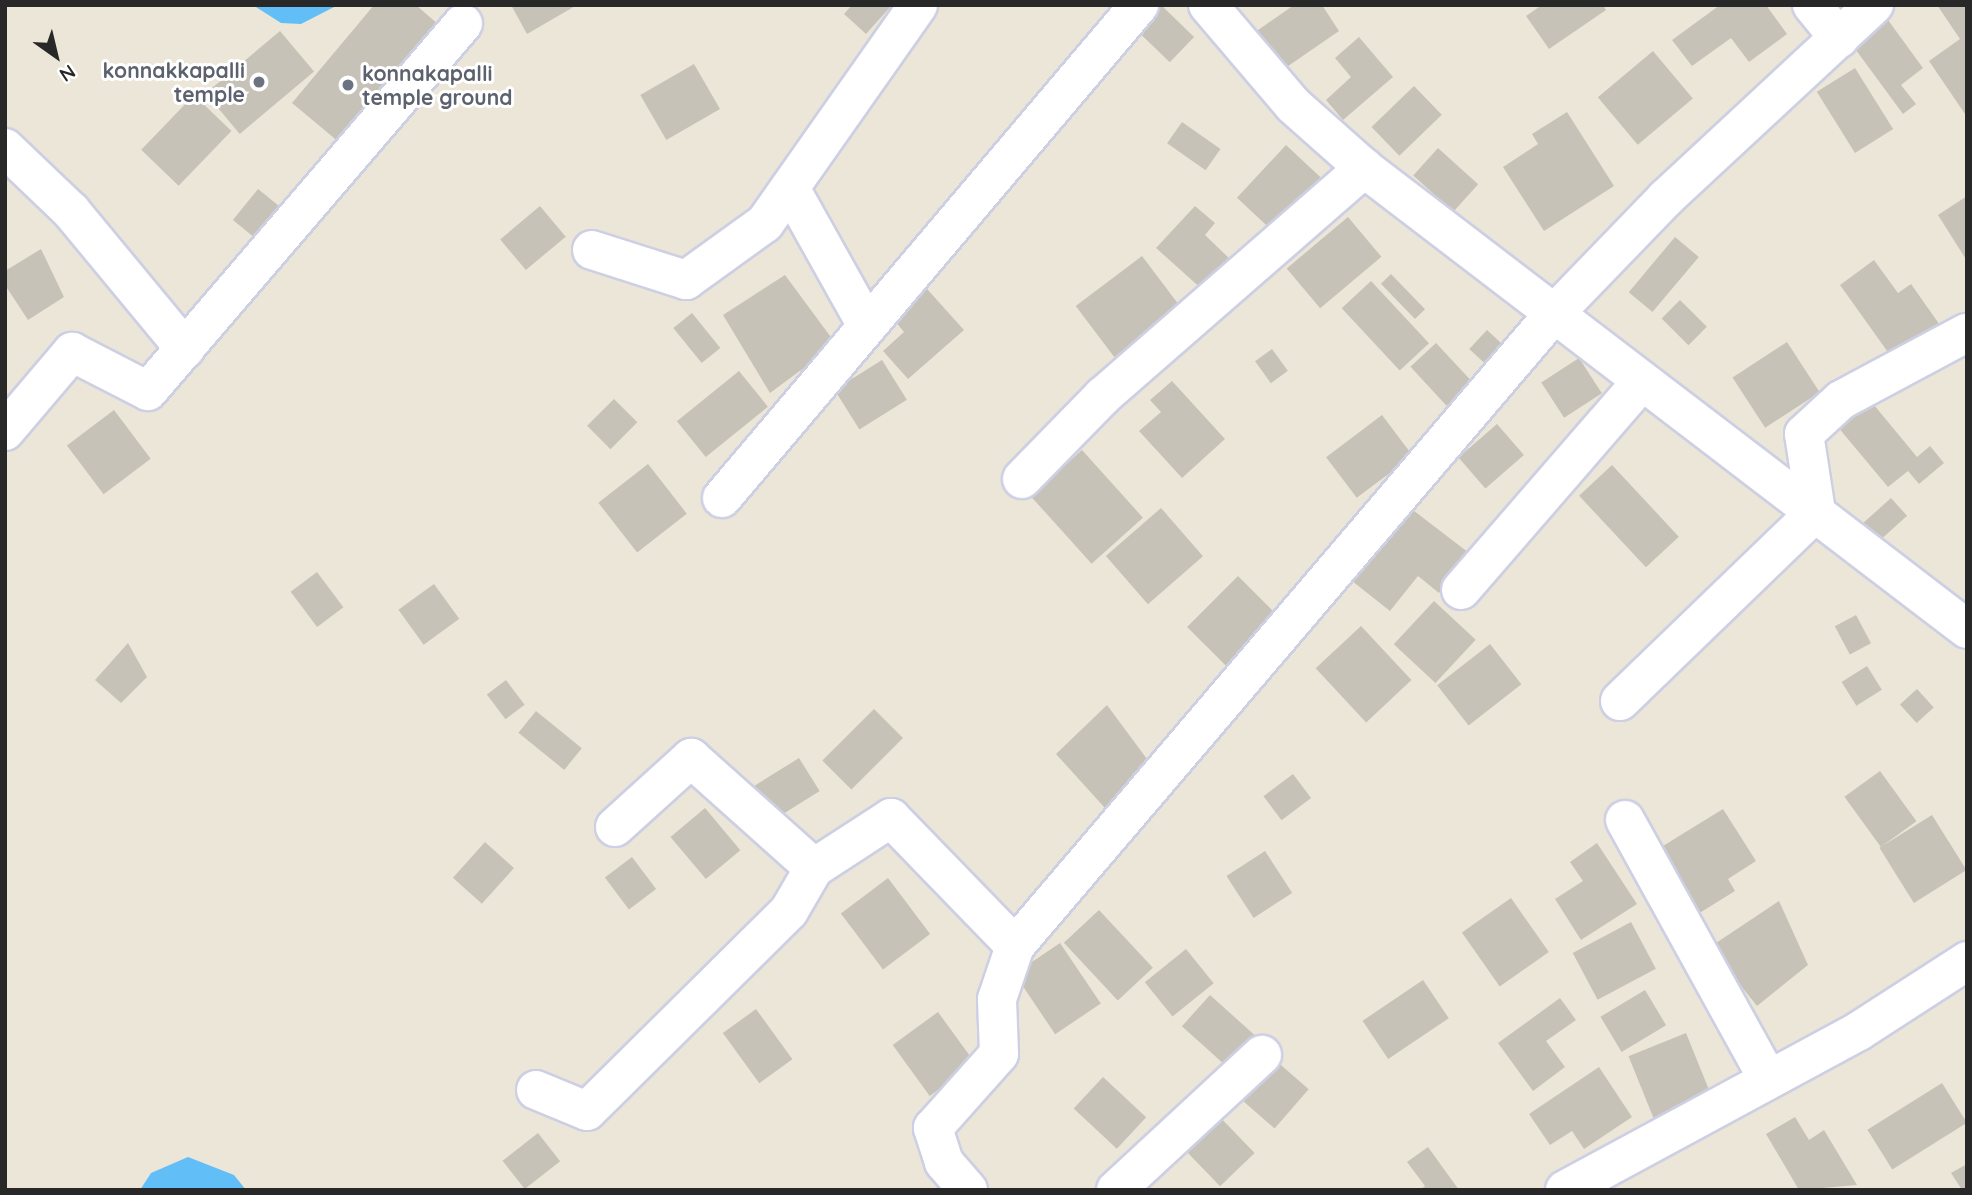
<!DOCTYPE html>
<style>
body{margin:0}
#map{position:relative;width:1972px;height:1195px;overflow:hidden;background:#ece6d8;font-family:Quicksand,sans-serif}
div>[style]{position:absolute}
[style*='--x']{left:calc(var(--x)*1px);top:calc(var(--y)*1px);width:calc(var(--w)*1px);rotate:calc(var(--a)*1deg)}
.water>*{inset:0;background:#62bef7}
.building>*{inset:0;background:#c7c2b8;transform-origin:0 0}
.roads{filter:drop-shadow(2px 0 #cdcfe3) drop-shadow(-2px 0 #cdcfe3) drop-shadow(0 2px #cdcfe3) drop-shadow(0 -2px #cdcfe3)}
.minor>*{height:38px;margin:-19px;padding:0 19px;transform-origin:19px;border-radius:19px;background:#fff}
.dots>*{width:19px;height:19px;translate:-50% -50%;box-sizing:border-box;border:4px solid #fff;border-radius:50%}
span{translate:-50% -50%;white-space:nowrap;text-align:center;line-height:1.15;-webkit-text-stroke:6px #fff;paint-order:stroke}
.worship-label{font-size:21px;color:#5b616d;font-weight:700}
.right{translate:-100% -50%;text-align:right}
.left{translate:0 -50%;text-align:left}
.frame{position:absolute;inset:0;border:7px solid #282828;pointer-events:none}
.north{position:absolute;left:21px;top:21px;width:70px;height:70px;-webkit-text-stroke:5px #fff;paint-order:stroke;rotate:146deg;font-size:19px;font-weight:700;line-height:28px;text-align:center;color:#282828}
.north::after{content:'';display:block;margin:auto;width:24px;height:32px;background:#282828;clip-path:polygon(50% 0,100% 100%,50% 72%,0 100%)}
</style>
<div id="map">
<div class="water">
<div style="clip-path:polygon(253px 5px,338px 5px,301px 24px,281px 23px)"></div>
<div style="clip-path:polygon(188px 1157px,234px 1175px,246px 1190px,140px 1190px,151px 1173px)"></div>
</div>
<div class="building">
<div style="clip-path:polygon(374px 5px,416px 5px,439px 25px,340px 143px,292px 103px)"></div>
<div style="clip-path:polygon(511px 5px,577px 5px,527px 34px)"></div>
<div style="clip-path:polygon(852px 5px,892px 5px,866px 34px,844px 14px)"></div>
<div style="left:1161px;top:5px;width:46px;height:35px;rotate:44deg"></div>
<div style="clip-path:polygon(1294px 5px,1322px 5px,1339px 31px,1278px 73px,1251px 35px)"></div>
<div style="clip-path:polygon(1542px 5px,1603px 5px,1606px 10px,1549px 49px,1526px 16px)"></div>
<div style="clip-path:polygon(1720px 5px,1766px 5px,1787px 34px,1749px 62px,1731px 38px,1692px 66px,1672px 40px)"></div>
<div style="clip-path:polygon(1937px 5px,1967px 5px,1967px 117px,1929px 61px,1960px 39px)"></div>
<div style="clip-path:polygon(1888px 20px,1923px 68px,1901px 85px,1916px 104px,1903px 114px,1853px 46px)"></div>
<div style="left:280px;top:31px;width:53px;height:97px;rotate:50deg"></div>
<div style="clip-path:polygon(1359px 37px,1393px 77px,1343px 120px,1326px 100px,1351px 77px,1335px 58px)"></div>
<div style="left:1653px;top:51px;width:62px;height:72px;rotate:50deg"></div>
<div style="left:694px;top:64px;width:52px;height:62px;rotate:60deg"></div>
<div style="left:1855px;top:68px;width:72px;height:45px;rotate:58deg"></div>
<div style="left:1414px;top:86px;width:40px;height:59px;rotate:46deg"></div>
<div style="left:194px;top:95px;width:52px;height:76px;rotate:44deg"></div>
<div style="clip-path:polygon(1567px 112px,1614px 186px,1544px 231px,1503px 167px,1538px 144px,1532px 134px)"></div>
<div style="left:1182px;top:122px;width:47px;height:26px;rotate:35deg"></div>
<div style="left:1286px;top:145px;width:56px;height:72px;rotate:43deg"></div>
<div style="left:1438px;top:148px;width:54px;height:37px;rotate:42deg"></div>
<div style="left:258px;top:189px;width:43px;height:40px;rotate:39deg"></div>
<div style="clip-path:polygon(1967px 196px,1967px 261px,1938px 215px)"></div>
<div style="left:540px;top:206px;width:40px;height:52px;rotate:50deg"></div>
<div style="clip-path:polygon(1195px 206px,1215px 223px,1205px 235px,1232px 261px,1204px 291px,1156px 248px)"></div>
<div style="left:1348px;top:217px;width:52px;height:80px;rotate:50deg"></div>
<div style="left:1675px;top:237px;width:31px;height:72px;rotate:40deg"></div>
<div style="clip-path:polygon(41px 249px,64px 297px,28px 320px,5px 285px,5px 271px)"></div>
<div style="left:1142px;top:256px;width:64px;height:83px;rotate:53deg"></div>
<div style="clip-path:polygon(1874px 260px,1898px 293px,1911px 284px,1942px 328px,1895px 362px,1840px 285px)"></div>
<div style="left:1391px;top:274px;width:49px;height:14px;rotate:46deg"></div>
<div style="clip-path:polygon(785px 275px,836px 344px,770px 393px,723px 315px)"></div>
<div style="clip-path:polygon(919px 280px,964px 330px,908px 379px,883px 351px,904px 332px,885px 309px)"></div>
<div style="left:1371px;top:281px;width:85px;height:40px;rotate:47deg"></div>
<div style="left:1680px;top:300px;width:38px;height:26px;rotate:45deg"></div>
<div style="left:692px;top:313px;width:45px;height:24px;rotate:51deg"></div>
<div style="left:1487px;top:330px;width:21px;height:26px;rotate:43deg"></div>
<div style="left:1787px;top:342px;width:60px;height:65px;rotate:57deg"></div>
<div style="left:1436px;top:343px;width:53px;height:35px;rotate:47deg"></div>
<div style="left:1272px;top:349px;width:27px;height:21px;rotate:54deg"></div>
<div style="left:1579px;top:358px;width:42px;height:45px;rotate:57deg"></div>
<div style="left:882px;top:360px;width:47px;height:56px;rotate:58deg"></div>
<div style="left:739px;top:371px;width:46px;height:80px;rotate:51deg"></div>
<div style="clip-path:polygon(1172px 381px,1225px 439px,1182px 478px,1139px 431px,1161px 412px,1150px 400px)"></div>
<div style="left:614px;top:399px;width:33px;height:38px;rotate:45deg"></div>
<div style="clip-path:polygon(1869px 399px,1917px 457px,1930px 446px,1944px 463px,1919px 484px,1908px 471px,1888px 487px,1837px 426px)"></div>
<div style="left:114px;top:410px;width:61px;height:59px;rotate:53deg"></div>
<div style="left:1382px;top:415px;width:51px;height:70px;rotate:53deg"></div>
<div style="left:1497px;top:424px;width:41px;height:51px;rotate:49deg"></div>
<div style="left:1082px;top:450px;width:91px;height:69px;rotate:48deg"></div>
<div style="left:648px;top:464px;width:63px;height:63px;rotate:52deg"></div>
<div style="left:1612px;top:465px;width:98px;height:45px;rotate:47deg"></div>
<div style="left:1891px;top:498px;width:24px;height:42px;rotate:48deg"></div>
<div style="clip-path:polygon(1409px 507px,1469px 553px,1439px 593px,1418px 576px,1390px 611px,1352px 581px)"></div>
<div style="left:1161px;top:508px;width:64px;height:73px;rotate:49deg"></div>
<div style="left:317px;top:572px;width:44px;height:33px;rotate:53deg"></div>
<div style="left:1238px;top:576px;width:55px;height:72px;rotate:45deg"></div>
<div style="left:434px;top:584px;width:43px;height:44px;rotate:54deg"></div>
<div style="left:1434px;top:601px;width:57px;height:59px;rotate:43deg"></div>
<div style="left:1856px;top:615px;width:32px;height:24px;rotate:62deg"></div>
<div style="left:1361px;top:626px;width:74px;height:62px;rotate:47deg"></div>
<div style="clip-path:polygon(128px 643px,147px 677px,121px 703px,95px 680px)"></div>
<div style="left:1490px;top:644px;width:51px;height:67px;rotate:52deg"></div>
<div style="left:1867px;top:666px;width:28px;height:30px;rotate:58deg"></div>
<div style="left:506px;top:680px;width:31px;height:24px;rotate:53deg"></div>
<div style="left:1917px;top:689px;width:25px;height:23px;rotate:48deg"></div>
<div style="clip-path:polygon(1107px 705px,1147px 759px,1105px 808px,1056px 754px)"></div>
<div style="left:874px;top:709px;width:41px;height:73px;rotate:45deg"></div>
<div style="left:536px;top:711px;width:59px;height:28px;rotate:39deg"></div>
<div style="left:799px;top:758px;width:39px;height:55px;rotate:58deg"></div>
<div style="left:1880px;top:771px;width:62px;height:44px;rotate:54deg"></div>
<div style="left:1293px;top:774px;width:30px;height:37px;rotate:53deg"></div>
<div style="left:705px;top:808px;width:55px;height:45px;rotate:50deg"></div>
<div style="clip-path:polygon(1723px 809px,1756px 861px,1728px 879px,1735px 891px,1685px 922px,1645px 857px)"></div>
<div style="left:1932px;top:815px;width:65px;height:62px;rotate:58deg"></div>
<div style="left:485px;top:842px;width:39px;height:48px;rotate:42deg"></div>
<div style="clip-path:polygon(1597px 843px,1637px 904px,1581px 940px,1555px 899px,1583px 881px,1570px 862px)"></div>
<div style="left:1265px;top:851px;width:50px;height:46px;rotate:57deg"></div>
<div style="left:632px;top:857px;width:40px;height:34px;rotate:53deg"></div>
<div style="left:888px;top:878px;width:70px;height:59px;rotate:53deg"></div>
<div style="left:1511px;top:898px;width:66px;height:60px;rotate:55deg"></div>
<div style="clip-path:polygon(1779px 901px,1808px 965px,1757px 1006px,1710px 947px)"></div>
<div style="left:1099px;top:910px;width:79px;height:48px;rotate:47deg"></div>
<div style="left:1631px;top:922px;width:53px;height:66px;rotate:62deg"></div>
<div style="left:1060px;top:943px;width:73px;height:55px;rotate:56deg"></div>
<div style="left:1186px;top:949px;width:44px;height:53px;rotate:51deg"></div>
<div style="left:1423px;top:980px;width:46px;height:73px;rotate:56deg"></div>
<div style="left:1645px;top:990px;width:41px;height:52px;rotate:59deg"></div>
<div style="left:1210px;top:995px;width:61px;height:42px;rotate:42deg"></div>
<div style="clip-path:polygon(1560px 998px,1576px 1020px,1546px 1041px,1565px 1067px,1533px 1091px,1498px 1043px)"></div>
<div style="left:756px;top:1009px;width:62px;height:41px;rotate:54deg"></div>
<div style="left:938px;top:1012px;width:63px;height:56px;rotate:54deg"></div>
<div style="left:1686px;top:1033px;width:67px;height:62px;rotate:68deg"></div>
<div style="left:1274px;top:1059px;width:46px;height:52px;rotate:41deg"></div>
<div style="clip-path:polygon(1599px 1067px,1632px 1117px,1584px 1149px,1572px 1131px,1550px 1145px,1529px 1114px)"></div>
<div style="left:1103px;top:1077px;width:59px;height:43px;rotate:43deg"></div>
<div style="left:1942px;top:1083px;width:47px;height:88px;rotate:58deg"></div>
<div style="left:1215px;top:1112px;width:57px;height:48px;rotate:46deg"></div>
<div style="clip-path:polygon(1795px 1117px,1809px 1140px,1824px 1130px,1857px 1185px,1799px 1190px,1766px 1134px)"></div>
<div style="left:538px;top:1133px;width:36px;height:45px;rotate:52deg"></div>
<div style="clip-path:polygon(1428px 1147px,1459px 1190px,1420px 1190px,1425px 1186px,1407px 1162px)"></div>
<div style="clip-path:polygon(1967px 1164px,1967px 1190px,1962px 1190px,1951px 1173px)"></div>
</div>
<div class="roads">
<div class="minor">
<div style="--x:1208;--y:5;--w:131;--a:49.6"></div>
<div style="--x:1293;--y:105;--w:95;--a:41.6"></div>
<div style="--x:1364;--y:168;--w:759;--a:37.4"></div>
<div style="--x:1812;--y:5;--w:43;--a:50.7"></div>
<div style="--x:5;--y:148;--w:91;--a:43.7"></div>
<div style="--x:71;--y:211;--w:179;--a:50.4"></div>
<div style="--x:790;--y:188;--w:158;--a:60.8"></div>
<div style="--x:592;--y:250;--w:99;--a:17.7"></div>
<div style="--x:686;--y:280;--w:97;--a:-35.8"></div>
<div style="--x:765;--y:223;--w:266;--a:-54.9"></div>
<div style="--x:5;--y:431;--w:104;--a:-49.7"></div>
<div style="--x:72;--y:352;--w:85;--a:27.2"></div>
<div style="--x:148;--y:391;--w:484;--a:-49.4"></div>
<div style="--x:1022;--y:479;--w:116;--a:-45.7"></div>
<div style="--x:1103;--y:396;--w:347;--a:-41.1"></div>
<div style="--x:722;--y:498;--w:646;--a:-49.77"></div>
<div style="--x:1461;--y:590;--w:275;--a:-49.1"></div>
<div style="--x:1620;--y:701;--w:272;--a:-44"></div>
<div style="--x:1816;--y:512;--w:79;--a:-98.7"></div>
<div style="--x:1804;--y:434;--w:50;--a:-42.6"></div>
<div style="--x:1841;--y:400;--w:142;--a:-28.2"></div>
<div style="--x:1625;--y:820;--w:294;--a:61.1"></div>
<div style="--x:615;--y:827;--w:103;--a:-42.2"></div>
<div style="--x:691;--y:758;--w:165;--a:41.8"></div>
<div style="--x:536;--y:1090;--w:55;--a:22.4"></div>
<div style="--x:587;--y:1111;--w:284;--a:-44.7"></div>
<div style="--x:789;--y:911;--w:50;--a:-59.8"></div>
<div style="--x:814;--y:868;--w:92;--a:-33"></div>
<div style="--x:891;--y:818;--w:178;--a:45.9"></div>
<div style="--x:1015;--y:946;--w:828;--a:-49.56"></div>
<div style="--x:1552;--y:316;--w:164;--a:-46"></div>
<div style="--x:1666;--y:198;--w:284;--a:-42.9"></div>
<div style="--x:968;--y:1190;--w:37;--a:-131"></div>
<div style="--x:944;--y:1162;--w:36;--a:-108"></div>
<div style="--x:933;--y:1128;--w:99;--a:-48.3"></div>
<div style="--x:999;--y:1054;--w:55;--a:-92.1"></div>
<div style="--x:997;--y:999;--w:56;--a:-71.2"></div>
<div style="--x:1116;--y:1190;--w:199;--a:-42.8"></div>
<div style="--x:1565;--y:1190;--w:334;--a:-28.4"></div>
<div style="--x:1859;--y:1031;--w:129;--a:-32.9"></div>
</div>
</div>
<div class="dots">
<div style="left:259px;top:82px;background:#6b7280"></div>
<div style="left:348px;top:85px;background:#6b7280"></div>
</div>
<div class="worship-label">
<span class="right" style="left:245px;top:82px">konnakkapalli<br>temple</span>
<span class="left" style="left:362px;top:85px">konnakapalli<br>temple ground</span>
</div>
<div class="frame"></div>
<div class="north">N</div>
</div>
